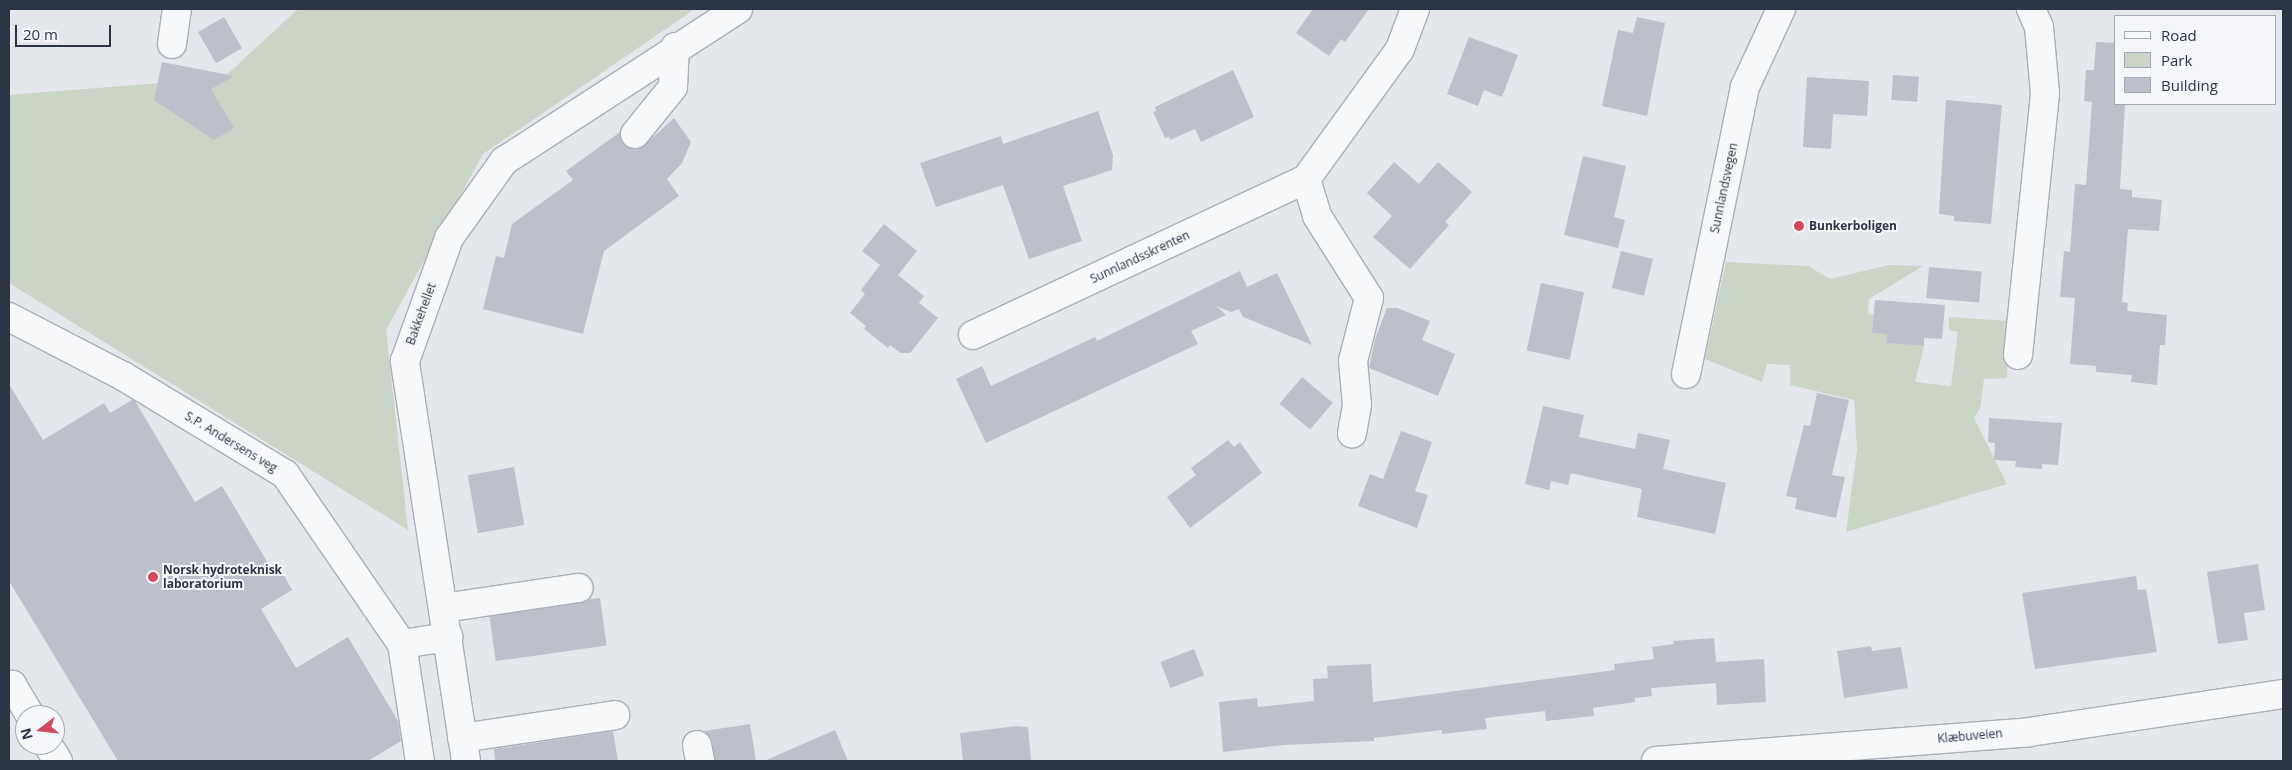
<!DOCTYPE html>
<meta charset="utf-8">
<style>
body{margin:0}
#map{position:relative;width:2292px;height:770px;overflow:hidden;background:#e4e7ec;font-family:"Open Sans",sans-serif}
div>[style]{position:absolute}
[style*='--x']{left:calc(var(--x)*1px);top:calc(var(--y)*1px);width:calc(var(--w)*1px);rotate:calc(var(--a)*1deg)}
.green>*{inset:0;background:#c9d6c5}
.building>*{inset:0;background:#bbc0ca;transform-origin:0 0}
.roads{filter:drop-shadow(1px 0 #a9aeb7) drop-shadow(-1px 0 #a9aeb7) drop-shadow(0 1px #a9aeb7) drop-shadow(0 -1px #a9aeb7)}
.minor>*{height:28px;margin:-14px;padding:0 14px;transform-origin:14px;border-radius:14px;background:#f7f8fa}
.dots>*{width:14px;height:14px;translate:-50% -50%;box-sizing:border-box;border:2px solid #f4f6f9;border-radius:50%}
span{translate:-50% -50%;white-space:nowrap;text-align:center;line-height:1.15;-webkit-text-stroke:4px #f4f6f9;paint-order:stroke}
.street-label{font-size:12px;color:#2b3445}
.poi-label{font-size:12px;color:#2b3445;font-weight:700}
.left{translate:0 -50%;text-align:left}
.frame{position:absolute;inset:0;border:10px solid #2b3445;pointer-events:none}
.legend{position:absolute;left:2114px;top:15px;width:162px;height:90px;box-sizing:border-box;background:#f4f6f9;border:1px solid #a4a8b1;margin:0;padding:6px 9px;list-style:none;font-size:15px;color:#2b3445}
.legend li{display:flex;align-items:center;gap:10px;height:25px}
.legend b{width:25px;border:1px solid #a4a8b1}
.north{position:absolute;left:15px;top:705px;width:50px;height:50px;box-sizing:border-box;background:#f4f6f9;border:1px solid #a4a8b1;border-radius:50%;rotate:254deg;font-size:14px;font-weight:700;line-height:20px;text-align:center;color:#2b3445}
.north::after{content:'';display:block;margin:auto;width:18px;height:22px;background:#d1495b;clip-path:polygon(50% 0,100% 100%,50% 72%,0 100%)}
.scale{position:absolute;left:15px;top:25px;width:96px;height:22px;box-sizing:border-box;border:2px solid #2b3445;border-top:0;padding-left:6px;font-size:15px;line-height:18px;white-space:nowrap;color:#2b3445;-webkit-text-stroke:4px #f4f6f9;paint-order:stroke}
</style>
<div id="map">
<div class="green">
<div style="clip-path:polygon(298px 9px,695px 9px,483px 154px,386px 330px,408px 530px,9px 283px,9px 95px,223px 78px)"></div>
<div style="clip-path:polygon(1726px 262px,1808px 266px,1830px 279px,1889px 265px,1923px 266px,1869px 299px,1868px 314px,1874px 315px,1872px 333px,1887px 334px,1886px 343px,1924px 346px,1915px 382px,1951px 386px,1958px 332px,1949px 330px,1949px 317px,2009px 321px,2007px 378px,1984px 379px,1980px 408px,1974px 418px,2007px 484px,1846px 532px,1857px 450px,1854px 400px,1790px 385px,1790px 365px,1767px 364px,1762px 382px,1705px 359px)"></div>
</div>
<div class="building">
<div style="clip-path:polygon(1313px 9px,1369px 9px,1345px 42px,1341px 39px,1329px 56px,1296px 33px)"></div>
<div style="left:224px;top:17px;width:36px;height:30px;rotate:60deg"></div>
<div style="clip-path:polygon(1637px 17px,1665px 23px,1647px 116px,1602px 106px,1618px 30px,1633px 33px)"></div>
<div style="clip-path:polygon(1469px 37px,1518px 55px,1502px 97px,1484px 90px,1478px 106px,1447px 94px)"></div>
<div style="clip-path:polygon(2096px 42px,2116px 43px,2116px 104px,2125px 104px,2120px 189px,2132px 190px,2132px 197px,2162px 200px,2159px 231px,2128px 229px,2122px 302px,2128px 303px,2127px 311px,2167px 315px,2165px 345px,2160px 345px,2157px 385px,2131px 382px,2132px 375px,2096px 372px,2096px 366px,2070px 364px,2075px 298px,2060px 297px,2064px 251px,2070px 252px,2075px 184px,2086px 185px,2092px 102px,2084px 101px,2086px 70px,2094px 70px)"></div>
<div style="clip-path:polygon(162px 62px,234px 76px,211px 89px,234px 128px,214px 140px,154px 100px)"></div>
<div style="clip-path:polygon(1233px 70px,1254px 117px,1201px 142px,1195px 129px,1170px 140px,1169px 137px,1165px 138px,1153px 112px,1156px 111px,1155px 107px)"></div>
<div style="left:1893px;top:75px;width:26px;height:25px;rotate:4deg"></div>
<div style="clip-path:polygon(1807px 77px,1869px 81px,1867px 116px,1833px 114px,1831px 149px,1803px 147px)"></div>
<div style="clip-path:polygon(1946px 100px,2002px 105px,1991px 224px,1954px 221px,1954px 216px,1939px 214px)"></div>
<div style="clip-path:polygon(1098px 111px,1113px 155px,1112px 170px,1063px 186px,1082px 241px,1029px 259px,1003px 185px,936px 207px,920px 163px,1001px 136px,1003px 144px)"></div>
<div style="clip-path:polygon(674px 118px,691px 142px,682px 163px,667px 179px,679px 196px,604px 251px,583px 334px,483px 309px,496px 256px,504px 258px,512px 224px,573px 180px,566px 171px,620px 132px,626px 146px,641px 148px)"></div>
<div style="clip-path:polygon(1583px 156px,1626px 166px,1614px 217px,1625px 220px,1618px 248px,1564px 235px)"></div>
<div style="clip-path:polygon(1394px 162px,1419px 184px,1438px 162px,1472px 192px,1445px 222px,1449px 225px,1410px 269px,1373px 237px,1392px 216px,1367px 193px)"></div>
<div style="clip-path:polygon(884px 224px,917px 251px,898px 275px,924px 296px,919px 303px,938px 318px,910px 353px,901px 353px,890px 345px,888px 348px,864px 329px,866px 326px,850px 313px,865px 294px,861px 290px,880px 265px,862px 251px)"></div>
<div style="left:1621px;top:251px;width:33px;height:38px;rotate:14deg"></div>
<div style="left:1929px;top:267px;width:53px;height:31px;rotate:5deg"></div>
<div style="clip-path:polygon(1240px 271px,1247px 287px,1277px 273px,1312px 345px,1243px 317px,1239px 309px,1231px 312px,1216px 306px,1226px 315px,1191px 331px,1198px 344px,986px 443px,956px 379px,982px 366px,991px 386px,1095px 337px,1097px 341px)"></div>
<div style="left:1541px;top:283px;width:44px;height:69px;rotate:12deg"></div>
<div style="clip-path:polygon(1875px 300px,1945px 305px,1942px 339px,1924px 338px,1924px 346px,1886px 343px,1887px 334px,1872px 333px)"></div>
<div style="clip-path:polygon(1387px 308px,1397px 308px,1430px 321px,1422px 340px,1455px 354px,1438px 396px,1369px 368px,1375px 339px)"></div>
<div style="left:1302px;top:377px;width:40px;height:35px;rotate:40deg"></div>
<div style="clip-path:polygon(9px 384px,43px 440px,104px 403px,110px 413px,132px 400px,135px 401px,195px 502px,222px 486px,272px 570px,279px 566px,292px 590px,261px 609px,296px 668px,348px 637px,398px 721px,401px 741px,368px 761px,118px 761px,9px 581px)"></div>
<div style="clip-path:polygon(1817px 393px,1849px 400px,1832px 475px,1845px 477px,1836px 518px,1795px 509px,1797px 498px,1786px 496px,1804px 425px,1810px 426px)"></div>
<div style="clip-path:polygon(1543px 406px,1584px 415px,1579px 437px,1635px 449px,1638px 433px,1670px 440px,1663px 469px,1726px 483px,1715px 534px,1637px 517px,1642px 489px,1571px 473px,1568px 485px,1551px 481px,1549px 490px,1525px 484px)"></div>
<div style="clip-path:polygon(1989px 418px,2062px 423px,2058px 465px,2042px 464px,2042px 469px,2015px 467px,2016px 461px,1994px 460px,1995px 443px,1988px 442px)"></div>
<div style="clip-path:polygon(1401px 431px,1432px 442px,1415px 491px,1428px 495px,1417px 528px,1358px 506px,1370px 474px,1383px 479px)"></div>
<div style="clip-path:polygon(1228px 440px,1234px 447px,1240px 442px,1262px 473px,1190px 528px,1167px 497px,1196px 475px,1191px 468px)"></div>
<div style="left:514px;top:467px;width:59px;height:47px;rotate:80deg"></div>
<div style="clip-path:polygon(2258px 564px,2265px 610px,2244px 613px,2248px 640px,2218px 644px,2207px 572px)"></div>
<div style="clip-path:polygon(2136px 576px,2138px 590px,2146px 589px,2157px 652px,2035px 669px,2022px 593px)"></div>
<div style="left:600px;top:598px;width:48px;height:112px;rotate:82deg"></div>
<div style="clip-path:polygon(1714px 638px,1716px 662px,1764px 659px,1766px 702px,1717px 705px,1716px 683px,1651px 688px,1652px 696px,1635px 698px,1635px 702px,1593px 708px,1594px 716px,1546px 721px,1545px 711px,1485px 718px,1487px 729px,1442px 734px,1442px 730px,1374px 738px,1374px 741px,1283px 745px,1223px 752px,1219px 702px,1257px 698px,1258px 707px,1314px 701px,1313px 679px,1328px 678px,1327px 666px,1371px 664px,1373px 702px,1615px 670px,1614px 664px,1654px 659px,1652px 647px,1674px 644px,1673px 641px)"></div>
<div style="clip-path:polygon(1871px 646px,1872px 651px,1901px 647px,1908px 688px,1844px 698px,1837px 651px)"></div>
<div style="left:1194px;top:649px;width:28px;height:36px;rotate:69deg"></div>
<div style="clip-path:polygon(750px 724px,756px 761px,715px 761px,712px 742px,704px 731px)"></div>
<div style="clip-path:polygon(1017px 726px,1028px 727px,1031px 761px,963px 761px,960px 733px)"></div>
<div style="clip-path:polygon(835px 730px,848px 761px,764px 761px)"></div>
<div style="clip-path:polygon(613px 731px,618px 761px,495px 761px,494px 749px)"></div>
</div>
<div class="roads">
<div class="minor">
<div style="--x:172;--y:44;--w:35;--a:-82"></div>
<div style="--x:635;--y:134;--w:60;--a:-51"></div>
<div style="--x:673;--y:87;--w:40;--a:-87.1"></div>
<div style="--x:1306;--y:179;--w:39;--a:73"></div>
<div style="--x:1317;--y:216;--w:97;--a:57.6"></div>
<div style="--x:1369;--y:298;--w:65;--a:104.3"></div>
<div style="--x:1353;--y:361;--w:44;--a:84.8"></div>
<div style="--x:1357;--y:405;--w:29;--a:100"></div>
<div style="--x:9;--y:317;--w:128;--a:27.4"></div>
<div style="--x:123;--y:376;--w:189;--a:31.2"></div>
<div style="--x:285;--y:474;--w:206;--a:55.5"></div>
<div style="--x:402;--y:644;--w:47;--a:-8.7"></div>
<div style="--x:973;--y:335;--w:368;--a:-25.1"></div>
<div style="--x:1306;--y:179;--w:160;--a:-54.1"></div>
<div style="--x:1400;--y:49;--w:43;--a:-69.4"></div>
<div style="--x:2018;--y:355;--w:263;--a:-84.1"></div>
<div style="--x:2045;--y:93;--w:66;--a:-95.2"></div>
<div style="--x:2039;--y:27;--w:20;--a:-114"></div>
<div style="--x:1686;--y:374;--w:293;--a:-78.4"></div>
<div style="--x:1745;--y:87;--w:86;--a:-65.2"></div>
<div style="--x:443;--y:608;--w:137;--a:-8.4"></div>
<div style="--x:402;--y:644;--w:118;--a:81.3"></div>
<div style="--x:9;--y:687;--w:4;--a:-34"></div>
<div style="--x:12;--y:685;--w:35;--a:59"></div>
<div style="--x:462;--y:738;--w:155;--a:-8.5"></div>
<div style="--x:48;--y:745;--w:19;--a:58"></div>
<div style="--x:697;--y:745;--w:16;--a:79"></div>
<div style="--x:466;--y:761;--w:405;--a:-98.7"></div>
<div style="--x:405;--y:361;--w:131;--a:-70.3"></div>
<div style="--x:449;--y:238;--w:95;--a:-54.5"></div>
<div style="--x:504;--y:161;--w:279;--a:-33"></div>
<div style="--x:1656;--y:761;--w:374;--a:-4.4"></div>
<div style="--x:2029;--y:732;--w:257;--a:-8.5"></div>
</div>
</div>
<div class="dots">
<div style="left:1799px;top:226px;background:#d1495b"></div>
<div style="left:153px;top:577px;background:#d1495b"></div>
</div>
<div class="street-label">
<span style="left:1724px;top:188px;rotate:-78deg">Sunnlandsvegen</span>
<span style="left:1140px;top:257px;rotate:-25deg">Sunnlandsskrenten</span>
<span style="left:421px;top:314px;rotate:-70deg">Bakkehellet</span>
<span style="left:231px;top:442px;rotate:31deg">S.P. Andersens veg</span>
<span style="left:1970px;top:736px;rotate:-5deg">Klæbuveien</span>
</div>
<div class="poi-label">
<span class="left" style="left:1809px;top:226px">Bunkerboligen</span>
<span class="left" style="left:163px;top:577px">Norsk hydroteknisk<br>laboratorium</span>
</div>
<div class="frame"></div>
<ul class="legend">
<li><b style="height:6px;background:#f7f8fa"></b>Road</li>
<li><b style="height:14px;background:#c9d6c5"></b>Park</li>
<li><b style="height:14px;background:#bbc0ca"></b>Building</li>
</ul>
<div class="north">N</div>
<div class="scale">20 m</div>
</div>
